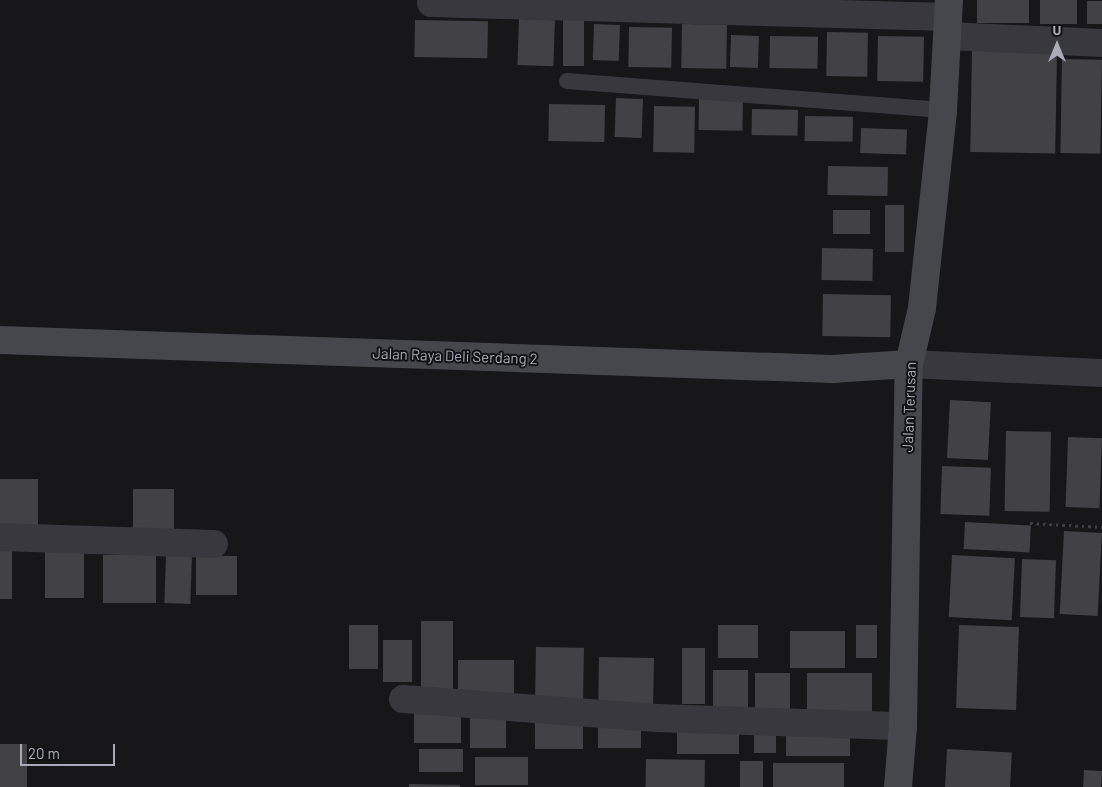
<!DOCTYPE html>
<style>
body{margin:0}
#map{position:relative;width:1102px;height:787px;overflow:hidden;background:#171719;font-family:Barlow,sans-serif}
div>[style]{position:absolute}
[style*='--x']{left:calc(var(--x)*1px);top:calc(var(--y)*1px);width:calc(var(--w)*1px);rotate:calc(var(--a)*1deg)}
.building>*{inset:0;background:#414146;transform-origin:0 0}
.path>*{height:3px;margin-top:-1.5px;transform-origin:0;background:repeating-linear-gradient(90deg,#3e3f45 0 2.5px,transparent 0 6.5px)}
.lane>*{height:16px;margin:-8px;padding:0 8px;transform-origin:8px;border-radius:8px;background:#38383e}
.street>*{height:28px;margin:-14px;padding:0 14px;transform-origin:14px;border-radius:14px;background:#38383e}
.secondary>*{height:28px;margin:-14px;padding:0 14px;transform-origin:14px;border-radius:14px;background:#46474d}
span{translate:-50% -50%;white-space:nowrap;text-align:center;line-height:1.15;-webkit-text-stroke:4px #121214;paint-order:stroke}
.street-label{font-size:15px;color:#a9acb8}
.north{position:absolute;left:1032px;top:20px;width:50px;height:50px;-webkit-text-stroke:4px #121214;paint-order:stroke;rotate:0deg;font-size:14px;font-weight:700;line-height:20px;text-align:center;color:#a9acb8}
.north::after{content:'';display:block;margin:auto;width:18px;height:22px;background:#a9acb8;clip-path:polygon(50% 0,100% 100%,50% 72%,0 100%)}
.scale{position:absolute;left:20px;top:744px;width:95px;height:22px;box-sizing:border-box;border:2px solid #a9acb8;border-top:0;padding-left:6px;font-size:15px;line-height:18px;white-space:nowrap;color:#a9acb8;-webkit-text-stroke:4px #121214;paint-order:stroke}
</style>
<div id="map">
<div class="building">
<div style="left:977px;top:0;width:52px;height:23px"></div>
<div style="left:1040px;top:0;width:37px;height:24px"></div>
<div style="left:1087px;top:1px;width:15px;height:23px"></div>
<div style="left:563px;top:17px;width:21px;height:49px"></div>
<div style="left:519px;top:19px;width:36px;height:46px;rotate:2deg"></div>
<div style="left:415px;top:20px;width:73px;height:37px;rotate:1deg"></div>
<div style="left:594px;top:24px;width:26px;height:36px;rotate:2deg"></div>
<div style="left:682px;top:24px;width:45px;height:44px;rotate:1deg"></div>
<div style="left:629px;top:27px;width:43px;height:40px;rotate:1deg"></div>
<div style="left:827px;top:32px;width:41px;height:44px;rotate:1deg"></div>
<div style="left:731px;top:35px;width:28px;height:32px;rotate:2deg"></div>
<div style="left:770px;top:36px;width:48px;height:32px;rotate:1deg"></div>
<div style="left:878px;top:36px;width:46px;height:45px;rotate:1deg"></div>
<div style="left:972px;top:50px;width:85px;height:102px;rotate:1deg"></div>
<div style="left:1062px;top:59px;width:40px;height:94px;rotate:1deg"></div>
<div style="left:616px;top:98px;width:27px;height:39px;rotate:2deg"></div>
<div style="left:699px;top:98px;width:44px;height:32px;rotate:1deg"></div>
<div style="left:549px;top:104px;width:56px;height:37px;rotate:1deg"></div>
<div style="left:654px;top:106px;width:41px;height:46px;rotate:1deg"></div>
<div style="left:752px;top:109px;width:46px;height:26px;rotate:1deg"></div>
<div style="left:805px;top:116px;width:48px;height:25px;rotate:1deg"></div>
<div style="left:861px;top:128px;width:46px;height:25px;rotate:2deg"></div>
<div style="left:828px;top:166px;width:60px;height:29px;rotate:1deg"></div>
<div style="left:885px;top:205px;width:19px;height:47px"></div>
<div style="left:833px;top:210px;width:37px;height:24px"></div>
<div style="left:822px;top:248px;width:51px;height:32px;rotate:1deg"></div>
<div style="left:823px;top:294px;width:68px;height:42px;rotate:1deg"></div>
<div style="left:950px;top:400px;width:41px;height:58px;rotate:3deg"></div>
<div style="left:1006px;top:431px;width:45px;height:80px;rotate:1deg"></div>
<div style="left:1068px;top:437px;width:34px;height:70px;rotate:2deg"></div>
<div style="left:942px;top:466px;width:49px;height:48px;rotate:2deg"></div>
<div style="left:0;top:479px;width:38px;height:52px"></div>
<div style="left:133px;top:489px;width:41px;height:44px"></div>
<div style="left:965px;top:522px;width:66px;height:27px;rotate:3deg"></div>
<div style="left:1064px;top:531px;width:38px;height:83px;rotate:3deg"></div>
<div style="left:0;top:541px;width:12px;height:58px"></div>
<div style="left:45px;top:548px;width:39px;height:50px"></div>
<div style="left:103px;top:555px;width:53px;height:48px"></div>
<div style="left:166px;top:555px;width:26px;height:48px;rotate:2deg"></div>
<div style="left:952px;top:555px;width:63px;height:62px;rotate:3deg"></div>
<div style="left:196px;top:556px;width:41px;height:39px"></div>
<div style="left:1022px;top:559px;width:34px;height:58px;rotate:2deg"></div>
<div style="left:421px;top:621px;width:32px;height:71px"></div>
<div style="left:349px;top:625px;width:29px;height:44px"></div>
<div style="left:718px;top:625px;width:40px;height:33px"></div>
<div style="left:856px;top:625px;width:21px;height:33px"></div>
<div style="left:959px;top:625px;width:60px;height:83px;rotate:2deg"></div>
<div style="left:790px;top:631px;width:55px;height:37px"></div>
<div style="left:383px;top:640px;width:29px;height:42px"></div>
<div style="left:536px;top:647px;width:48px;height:53px;rotate:1deg"></div>
<div style="left:682px;top:648px;width:23px;height:56px"></div>
<div style="left:599px;top:657px;width:55px;height:52px;rotate:1deg"></div>
<div style="left:458px;top:660px;width:56px;height:34px"></div>
<div style="left:713px;top:670px;width:35px;height:42px"></div>
<div style="left:755px;top:673px;width:35px;height:36px"></div>
<div style="left:807px;top:673px;width:65px;height:46px"></div>
<div style="left:414px;top:711px;width:47px;height:32px"></div>
<div style="left:470px;top:718px;width:36px;height:30px"></div>
<div style="left:535px;top:722px;width:48px;height:27px"></div>
<div style="left:598px;top:725px;width:43px;height:23px"></div>
<div style="left:677px;top:729px;width:62px;height:25px"></div>
<div style="left:754px;top:730px;width:22px;height:23px"></div>
<div style="left:786px;top:731px;width:64px;height:25px"></div>
<div style="left:0;top:744px;width:27px;height:43px"></div>
<div style="left:419px;top:749px;width:44px;height:23px"></div>
<div style="left:947px;top:749px;width:65px;height:38px;rotate:3deg"></div>
<div style="left:475px;top:757px;width:53px;height:28px"></div>
<div style="left:646px;top:759px;width:59px;height:28px;rotate:1deg"></div>
<div style="left:740px;top:761px;width:23px;height:26px"></div>
<div style="left:773px;top:763px;width:71px;height:24px"></div>
<div style="left:1084px;top:770px;width:18px;height:17px;rotate:3deg"></div>
<div style="clip-path:polygon(409px 784px,460px 785px,460px 787px,409px 787px)"></div>
</div>
<div class="path">
<div style="--x:1030;--y:523;--w:72;--a:3.2"></div>
</div>
<div class="lane">
<div style="--x:567;--y:81;--w:377;--a:4.4"></div>
</div>
<div class="street">
<div style="--x:431;--y:3;--w:517;--a:1.55"></div>
<div style="--x:948;--y:36;--w:154;--a:2.6"></div>
<div style="--x:909;--y:364;--w:193;--a:2.7"></div>
<div style="--x:0;--y:537;--w:214;--a:1.9"></div>
<div style="--x:403;--y:699;--w:254;--a:4.3"></div>
<div style="--x:656;--y:718;--w:247;--a:1.9"></div>
</div>
<div class="secondary">
<div style="--x:0;--y:340;--w:833;--a:2"></div>
<div style="--x:832;--y:369;--w:77;--a:-3.7"></div>
<div style="--x:898;--y:787;--w:61;--a:-85.3"></div>
<div style="--x:903;--y:726;--w:362;--a:-89.1"></div>
<div style="--x:909;--y:364;--w:57;--a:-76.9"></div>
<div style="--x:922;--y:308;--w:199;--a:-83.9"></div>
<div style="--x:943;--y:110;--w:110;--a:-86.9"></div>
</div>
<div class="street-label">
<span style="left:455px;top:356px;rotate:2deg">Jalan Raya Deli Serdang 2</span>
<span style="left:909px;top:407px;rotate:-88deg">Jalan Terusan</span>
</div>
<div class="north">U</div>
<div class="scale">20 m</div>
</div>
